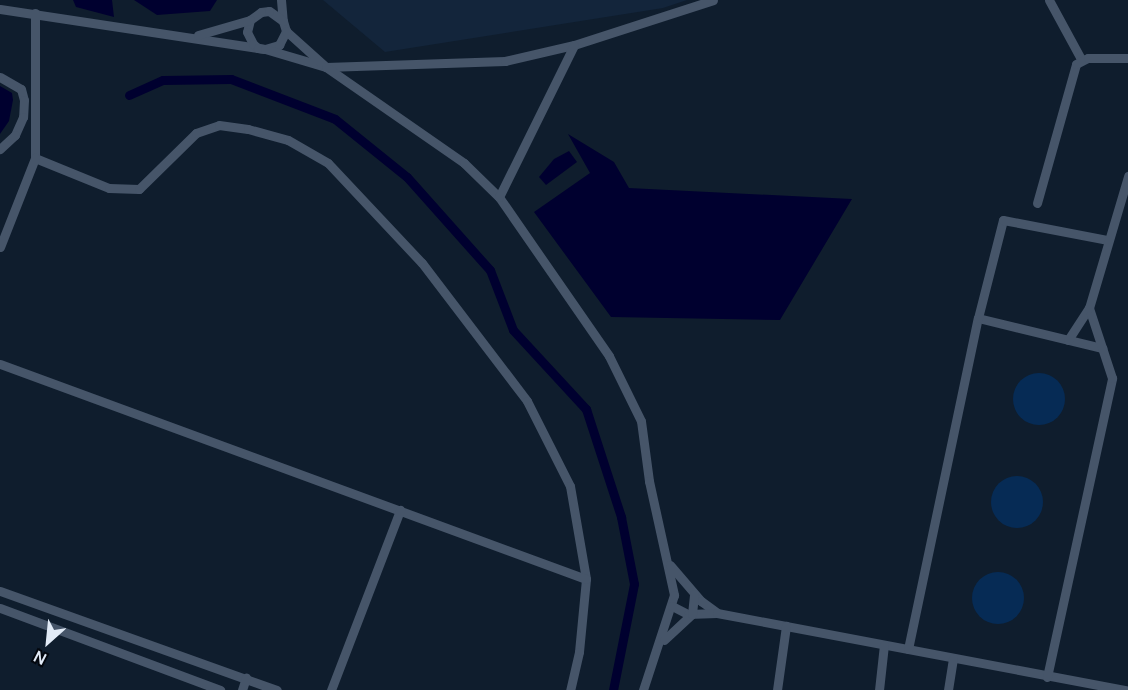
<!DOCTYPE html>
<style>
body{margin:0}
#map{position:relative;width:1128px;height:690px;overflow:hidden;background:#0f1d2d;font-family:Manrope,sans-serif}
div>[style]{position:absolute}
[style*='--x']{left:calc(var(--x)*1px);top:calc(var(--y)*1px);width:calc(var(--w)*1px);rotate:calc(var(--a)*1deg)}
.built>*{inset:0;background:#13253b}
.water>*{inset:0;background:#00002f}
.canal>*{height:9px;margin:-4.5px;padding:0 4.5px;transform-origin:4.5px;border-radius:4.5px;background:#00002f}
.building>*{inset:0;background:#062b55}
.round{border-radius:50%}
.minor>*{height:9px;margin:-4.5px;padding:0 4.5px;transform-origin:4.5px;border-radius:4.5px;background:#465569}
span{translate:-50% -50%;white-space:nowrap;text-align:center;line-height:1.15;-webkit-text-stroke:6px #03070e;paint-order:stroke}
.north{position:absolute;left:18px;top:612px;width:60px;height:60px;-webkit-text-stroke:4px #03070e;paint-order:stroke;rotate:207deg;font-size:16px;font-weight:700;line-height:24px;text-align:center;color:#e1eaf6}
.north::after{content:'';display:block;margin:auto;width:21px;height:27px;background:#e1eaf6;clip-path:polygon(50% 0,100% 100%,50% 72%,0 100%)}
</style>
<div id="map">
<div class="built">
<div style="clip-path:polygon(323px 0,687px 0,663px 8px,385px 52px)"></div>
</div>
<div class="water">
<div style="clip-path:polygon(73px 0,112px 0,114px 17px,76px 7px)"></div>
<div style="clip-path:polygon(134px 0,217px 0,210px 11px,157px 15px)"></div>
<div style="clip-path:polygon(0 86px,12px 93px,13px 100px,9px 121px,0 134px)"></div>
<div style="clip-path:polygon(568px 134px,614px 162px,629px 188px,852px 199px,780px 320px,611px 317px,534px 212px,590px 173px)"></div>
<div style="clip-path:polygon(569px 151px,577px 162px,546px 185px,539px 177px,554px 159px)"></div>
</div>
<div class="canal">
<div style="--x:129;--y:95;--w:37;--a:-24"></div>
<div style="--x:163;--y:80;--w:68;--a:-0.8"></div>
<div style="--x:231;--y:79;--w:111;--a:21"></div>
<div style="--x:335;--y:119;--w:92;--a:38.9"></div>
<div style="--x:407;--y:177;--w:125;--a:48.3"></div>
<div style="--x:490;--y:270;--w:64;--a:69"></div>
<div style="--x:513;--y:330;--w:108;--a:47.3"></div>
<div style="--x:586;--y:409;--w:114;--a:72"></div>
<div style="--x:621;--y:517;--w:68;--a:79"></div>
<div style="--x:634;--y:584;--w:108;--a:101.2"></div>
</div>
<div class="building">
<div class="round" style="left:1013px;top:373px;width:52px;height:52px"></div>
<div class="round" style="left:991px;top:476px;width:52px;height:52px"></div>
<div class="round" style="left:972px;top:572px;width:52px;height:52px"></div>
</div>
<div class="minor">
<div style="--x:281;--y:0;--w:21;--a:85"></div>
<div style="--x:1049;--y:0;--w:67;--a:61.5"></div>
<div style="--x:0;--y:9;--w:268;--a:8.6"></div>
<div style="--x:265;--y:49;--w:15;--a:-16"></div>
<div style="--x:279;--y:45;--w:16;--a:-63"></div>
<div style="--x:286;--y:31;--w:10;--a:-107"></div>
<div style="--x:283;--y:21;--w:17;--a:-144"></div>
<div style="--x:269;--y:11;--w:8;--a:173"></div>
<div style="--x:261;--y:12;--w:14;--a:144"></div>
<div style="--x:250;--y:20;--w:12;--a:104"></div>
<div style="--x:247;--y:32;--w:13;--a:63"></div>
<div style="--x:253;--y:44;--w:6;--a:39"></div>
<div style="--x:258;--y:48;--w:7;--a:8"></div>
<div style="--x:265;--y:49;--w:64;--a:16.4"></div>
<div style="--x:326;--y:67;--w:179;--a:-1.9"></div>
<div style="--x:505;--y:61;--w:71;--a:-13.1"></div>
<div style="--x:574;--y:45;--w:146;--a:-17.9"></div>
<div style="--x:35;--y:13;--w:145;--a:90"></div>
<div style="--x:35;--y:158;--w:80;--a:22.1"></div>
<div style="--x:109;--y:188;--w:30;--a:2"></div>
<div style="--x:139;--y:189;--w:80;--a:-44.5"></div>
<div style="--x:196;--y:133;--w:24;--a:-19"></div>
<div style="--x:219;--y:125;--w:29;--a:8"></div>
<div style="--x:248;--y:129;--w:41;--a:15.4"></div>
<div style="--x:288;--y:140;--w:46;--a:29.9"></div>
<div style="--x:328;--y:163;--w:137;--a:46.8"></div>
<div style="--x:422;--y:263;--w:173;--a:52.7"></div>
<div style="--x:527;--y:401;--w:95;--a:63.2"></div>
<div style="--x:570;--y:486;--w:94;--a:80.2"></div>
<div style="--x:586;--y:579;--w:73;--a:95.5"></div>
<div style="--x:579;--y:652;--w:39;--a:103"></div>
<div style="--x:286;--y:31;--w:54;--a:42"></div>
<div style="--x:326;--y:67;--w:168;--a:34.8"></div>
<div style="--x:464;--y:163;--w:49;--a:44.2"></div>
<div style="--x:499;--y:197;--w:193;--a:55.3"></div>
<div style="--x:609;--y:356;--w:72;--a:63.8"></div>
<div style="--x:641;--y:421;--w:61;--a:82.4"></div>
<div style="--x:649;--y:481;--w:117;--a:77.6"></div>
<div style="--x:674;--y:595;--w:100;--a:108.1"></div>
<div style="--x:198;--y:35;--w:54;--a:-16.1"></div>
<div style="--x:0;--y:77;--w:24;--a:30"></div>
<div style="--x:21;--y:89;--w:11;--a:75"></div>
<div style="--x:24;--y:100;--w:17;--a:93"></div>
<div style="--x:23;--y:117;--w:20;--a:114"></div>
<div style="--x:15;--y:135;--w:21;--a:137"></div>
<div style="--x:499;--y:197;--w:169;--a:-63.7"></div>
<div style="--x:1037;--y:203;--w:144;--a:-74.3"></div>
<div style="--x:1076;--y:64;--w:13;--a:-27"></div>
<div style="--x:1088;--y:58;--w:40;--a:0"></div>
<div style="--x:0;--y:247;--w:96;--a:-68.5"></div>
<div style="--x:978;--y:318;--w:128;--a:13.6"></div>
<div style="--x:1068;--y:340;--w:38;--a:-57"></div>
<div style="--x:0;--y:364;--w:624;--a:20.15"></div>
<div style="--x:670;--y:565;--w:48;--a:49.3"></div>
<div style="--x:701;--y:601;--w:19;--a:36"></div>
<div style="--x:0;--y:591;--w:294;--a:19.7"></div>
<div style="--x:672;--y:606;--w:18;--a:27"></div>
<div style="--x:688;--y:614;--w:29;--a:-2"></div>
<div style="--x:717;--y:613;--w:416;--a:10.7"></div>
<div style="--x:0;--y:608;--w:235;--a:20.4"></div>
<div style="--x:664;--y:640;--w:38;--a:-43"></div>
<div style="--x:692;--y:614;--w:20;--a:-84"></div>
<div style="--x:908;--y:649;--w:338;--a:-78.1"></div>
<div style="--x:978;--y:318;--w:101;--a:-75.7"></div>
<div style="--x:1003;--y:220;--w:107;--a:10.8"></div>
<div style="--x:1047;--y:677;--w:306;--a:-77.7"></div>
<div style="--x:1112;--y:378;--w:74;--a:-108.2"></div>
<div style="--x:1089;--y:308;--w:138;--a:-73.5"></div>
<div style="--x:242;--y:690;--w:13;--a:-72"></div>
<div style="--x:331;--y:690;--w:193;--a:-69"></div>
<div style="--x:777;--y:690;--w:65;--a:-82"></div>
<div style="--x:879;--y:690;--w:45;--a:-83.7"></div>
<div style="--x:948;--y:690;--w:32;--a:-81"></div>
</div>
<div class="north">N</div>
</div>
